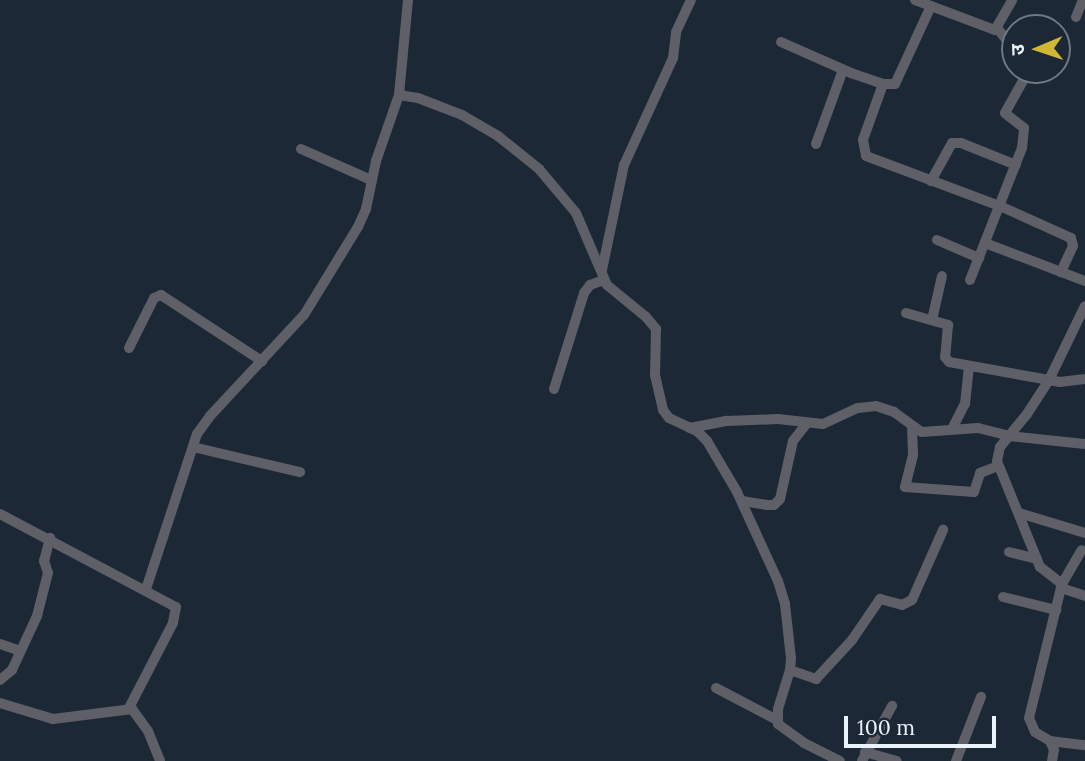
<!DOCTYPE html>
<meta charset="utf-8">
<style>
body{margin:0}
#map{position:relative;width:1085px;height:761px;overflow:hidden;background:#1c2835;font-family:Lora,"Noto Sans Devanagari",serif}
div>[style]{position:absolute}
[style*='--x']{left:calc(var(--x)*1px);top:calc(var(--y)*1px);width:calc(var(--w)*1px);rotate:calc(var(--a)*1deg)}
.minor>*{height:10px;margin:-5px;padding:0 5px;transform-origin:5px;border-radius:5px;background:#5e5f67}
span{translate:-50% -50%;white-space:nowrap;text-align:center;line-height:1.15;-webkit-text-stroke:5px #1c2835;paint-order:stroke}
.north{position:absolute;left:1001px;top:14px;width:70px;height:70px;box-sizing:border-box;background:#1c2835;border:2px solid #6e7984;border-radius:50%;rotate:268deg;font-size:19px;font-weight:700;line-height:28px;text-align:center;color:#eaf2fb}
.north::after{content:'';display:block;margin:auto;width:24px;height:32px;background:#d0b836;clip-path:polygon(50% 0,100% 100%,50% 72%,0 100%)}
.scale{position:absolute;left:844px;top:716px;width:152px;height:32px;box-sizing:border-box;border:4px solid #eaf2fb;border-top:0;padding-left:9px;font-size:21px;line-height:24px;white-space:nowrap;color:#eaf2fb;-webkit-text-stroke:5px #1c2835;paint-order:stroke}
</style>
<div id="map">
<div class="minor">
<div style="--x:915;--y:0;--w:85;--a:20.6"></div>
<div style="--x:995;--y:30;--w:34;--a:-60"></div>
<div style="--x:1076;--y:17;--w:18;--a:-68"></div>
<div style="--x:997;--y:28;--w:28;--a:51"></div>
<div style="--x:781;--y:42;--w:77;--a:23.9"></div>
<div style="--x:851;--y:73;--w:34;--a:19"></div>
<div style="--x:883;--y:84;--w:12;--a:0"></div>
<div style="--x:895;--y:84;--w:86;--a:-65.2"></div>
<div style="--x:883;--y:84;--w:59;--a:109.7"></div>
<div style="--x:863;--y:140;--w:16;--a:79"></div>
<div style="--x:866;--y:156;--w:143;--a:20.5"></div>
<div style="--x:1000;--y:206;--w:78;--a:24.3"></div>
<div style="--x:1071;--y:238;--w:8;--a:76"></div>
<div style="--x:1073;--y:246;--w:29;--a:115"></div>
<div style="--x:399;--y:95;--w:19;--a:9"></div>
<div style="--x:418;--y:98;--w:47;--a:21.1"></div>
<div style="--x:462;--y:115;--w:42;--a:30.3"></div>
<div style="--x:498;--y:136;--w:53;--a:38.8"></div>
<div style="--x:539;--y:169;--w:57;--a:49.9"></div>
<div style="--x:576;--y:213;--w:78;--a:66.7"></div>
<div style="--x:607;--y:285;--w:50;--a:39.4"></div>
<div style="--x:646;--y:317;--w:16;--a:50"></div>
<div style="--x:656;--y:329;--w:46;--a:91.2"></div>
<div style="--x:655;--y:375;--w:36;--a:77"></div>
<div style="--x:663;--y:410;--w:10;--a:53"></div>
<div style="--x:669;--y:418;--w:31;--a:25"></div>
<div style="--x:697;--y:431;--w:14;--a:45"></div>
<div style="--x:707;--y:441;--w:59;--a:59.5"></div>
<div style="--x:737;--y:492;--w:98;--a:65.3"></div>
<div style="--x:778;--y:581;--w:24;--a:73"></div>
<div style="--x:785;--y:604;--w:54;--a:83.7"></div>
<div style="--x:791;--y:658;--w:12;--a:95"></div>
<div style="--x:790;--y:670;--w:41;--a:107.1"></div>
<div style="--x:778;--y:709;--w:15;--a:90"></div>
<div style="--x:778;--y:724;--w:32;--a:36"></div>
<div style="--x:804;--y:743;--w:40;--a:26.6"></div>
<div style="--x:816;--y:144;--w:79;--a:-70"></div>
<div style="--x:301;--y:149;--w:77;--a:23.9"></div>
<div style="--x:931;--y:181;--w:43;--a:-61.1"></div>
<div style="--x:952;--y:143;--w:9;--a:0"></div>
<div style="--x:961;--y:143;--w:59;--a:21.8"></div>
<div style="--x:937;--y:240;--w:46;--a:23.2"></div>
<div style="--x:985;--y:243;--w:107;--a:20.8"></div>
<div style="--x:602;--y:270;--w:107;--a:-78.2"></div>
<div style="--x:624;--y:165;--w:118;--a:-65.4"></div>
<div style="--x:673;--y:58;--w:26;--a:-83"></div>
<div style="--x:676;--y:32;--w:35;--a:-65"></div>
<div style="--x:970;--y:280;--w:142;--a:-68.5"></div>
<div style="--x:1022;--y:148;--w:20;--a:-84"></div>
<div style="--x:1024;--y:128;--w:24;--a:-142"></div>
<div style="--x:1005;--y:113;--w:49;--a:-60.8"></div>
<div style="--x:906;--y:313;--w:44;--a:15.9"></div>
<div style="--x:948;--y:325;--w:32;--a:95"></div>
<div style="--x:945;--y:357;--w:6;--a:51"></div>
<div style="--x:949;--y:362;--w:113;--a:10.2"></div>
<div style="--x:1060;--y:382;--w:25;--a:-7"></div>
<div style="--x:932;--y:320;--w:45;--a:-77.2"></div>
<div style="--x:129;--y:348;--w:56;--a:-63.4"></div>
<div style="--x:154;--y:298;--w:8;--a:-23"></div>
<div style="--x:161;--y:295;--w:121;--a:33.2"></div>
<div style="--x:554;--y:389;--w:101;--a:-72.6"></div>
<div style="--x:584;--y:293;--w:10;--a:-53"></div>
<div style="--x:590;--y:285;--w:15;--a:-20"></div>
<div style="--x:912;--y:426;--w:29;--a:88"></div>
<div style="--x:913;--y:455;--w:33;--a:104"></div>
<div style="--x:905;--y:487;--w:69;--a:4.1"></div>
<div style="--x:974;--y:492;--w:20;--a:-72"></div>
<div style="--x:980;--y:473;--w:19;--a:-21"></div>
<div style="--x:690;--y:428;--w:38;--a:-11"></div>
<div style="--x:727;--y:421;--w:51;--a:-2.2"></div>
<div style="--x:778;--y:419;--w:45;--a:6.3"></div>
<div style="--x:823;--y:424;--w:38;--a:-25"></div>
<div style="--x:858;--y:408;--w:18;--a:-6"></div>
<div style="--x:876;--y:406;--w:19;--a:18"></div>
<div style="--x:894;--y:412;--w:34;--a:36"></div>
<div style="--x:922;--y:432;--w:56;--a:-4.1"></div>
<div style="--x:978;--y:428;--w:32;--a:14"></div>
<div style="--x:1009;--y:436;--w:76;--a:6"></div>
<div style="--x:952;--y:429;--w:28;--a:-63"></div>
<div style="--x:965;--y:404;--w:38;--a:-84"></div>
<div style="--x:193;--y:447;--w:110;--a:13.2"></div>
<div style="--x:742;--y:501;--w:24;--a:9"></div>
<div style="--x:766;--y:505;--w:8;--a:0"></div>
<div style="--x:774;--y:505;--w:8;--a:-45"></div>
<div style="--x:780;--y:499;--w:59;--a:-77.4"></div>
<div style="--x:793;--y:441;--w:23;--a:-52"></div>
<div style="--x:1019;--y:513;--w:69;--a:16.9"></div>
<div style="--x:0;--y:514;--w:199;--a:27.9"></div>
<div style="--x:176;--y:607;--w:16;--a:101"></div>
<div style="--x:173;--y:623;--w:96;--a:117.4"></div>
<div style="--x:1009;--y:552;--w:29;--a:14"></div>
<div style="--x:1062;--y:584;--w:39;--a:-60"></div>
<div style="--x:1061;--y:588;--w:25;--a:18"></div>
<div style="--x:146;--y:589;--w:163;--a:-71.8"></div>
<div style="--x:197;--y:434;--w:22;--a:-54"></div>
<div style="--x:210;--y:416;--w:138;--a:-47.1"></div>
<div style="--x:304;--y:315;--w:103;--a:-58.5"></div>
<div style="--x:358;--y:227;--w:20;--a:-66"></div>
<div style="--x:366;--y:209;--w:49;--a:-78.2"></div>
<div style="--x:376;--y:161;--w:70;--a:-70.8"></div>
<div style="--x:399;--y:95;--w:95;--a:-84.6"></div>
<div style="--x:1003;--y:597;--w:55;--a:13.8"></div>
<div style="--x:0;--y:644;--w:21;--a:19"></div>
<div style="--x:790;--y:670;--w:28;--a:19"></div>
<div style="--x:816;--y:679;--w:53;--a:-47.3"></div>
<div style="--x:852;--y:640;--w:50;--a:-55.7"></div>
<div style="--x:880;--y:599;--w:23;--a:15"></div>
<div style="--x:902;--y:605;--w:11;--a:-27"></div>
<div style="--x:912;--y:600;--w:77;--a:-66.1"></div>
<div style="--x:0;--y:680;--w:16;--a:-40"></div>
<div style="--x:12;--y:670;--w:60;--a:-65.2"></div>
<div style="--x:37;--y:616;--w:44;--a:-75.7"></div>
<div style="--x:48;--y:573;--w:13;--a:-108"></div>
<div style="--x:44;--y:561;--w:24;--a:-75"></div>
<div style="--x:716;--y:688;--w:69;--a:27.7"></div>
<div style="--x:0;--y:703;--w:55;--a:16.8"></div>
<div style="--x:53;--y:719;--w:80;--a:-7.2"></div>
<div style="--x:132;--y:709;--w:27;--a:54"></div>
<div style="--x:148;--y:731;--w:32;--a:68"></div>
<div style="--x:1050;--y:741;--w:35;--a:7"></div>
<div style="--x:865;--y:752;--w:33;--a:16"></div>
<div style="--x:862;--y:761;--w:63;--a:-61.4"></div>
<div style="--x:956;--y:761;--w:69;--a:-68.7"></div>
<div style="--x:1052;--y:761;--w:11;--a:-80"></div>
<div style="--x:1054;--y:750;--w:10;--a:-114"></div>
<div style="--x:1050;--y:741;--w:17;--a:-149"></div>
<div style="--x:1035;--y:732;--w:15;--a:-113"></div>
<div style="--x:1029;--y:718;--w:138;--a:-76.2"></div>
<div style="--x:1062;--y:584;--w:28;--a:-142"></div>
<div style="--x:1040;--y:567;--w:114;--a:-112.1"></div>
<div style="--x:997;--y:461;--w:14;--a:-78"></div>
<div style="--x:1000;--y:447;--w:43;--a:-50.7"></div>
<div style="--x:1027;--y:414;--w:40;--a:-57.1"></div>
<div style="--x:1049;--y:380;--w:82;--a:-64.1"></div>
</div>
<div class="north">उ</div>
<div class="scale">100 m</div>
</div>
